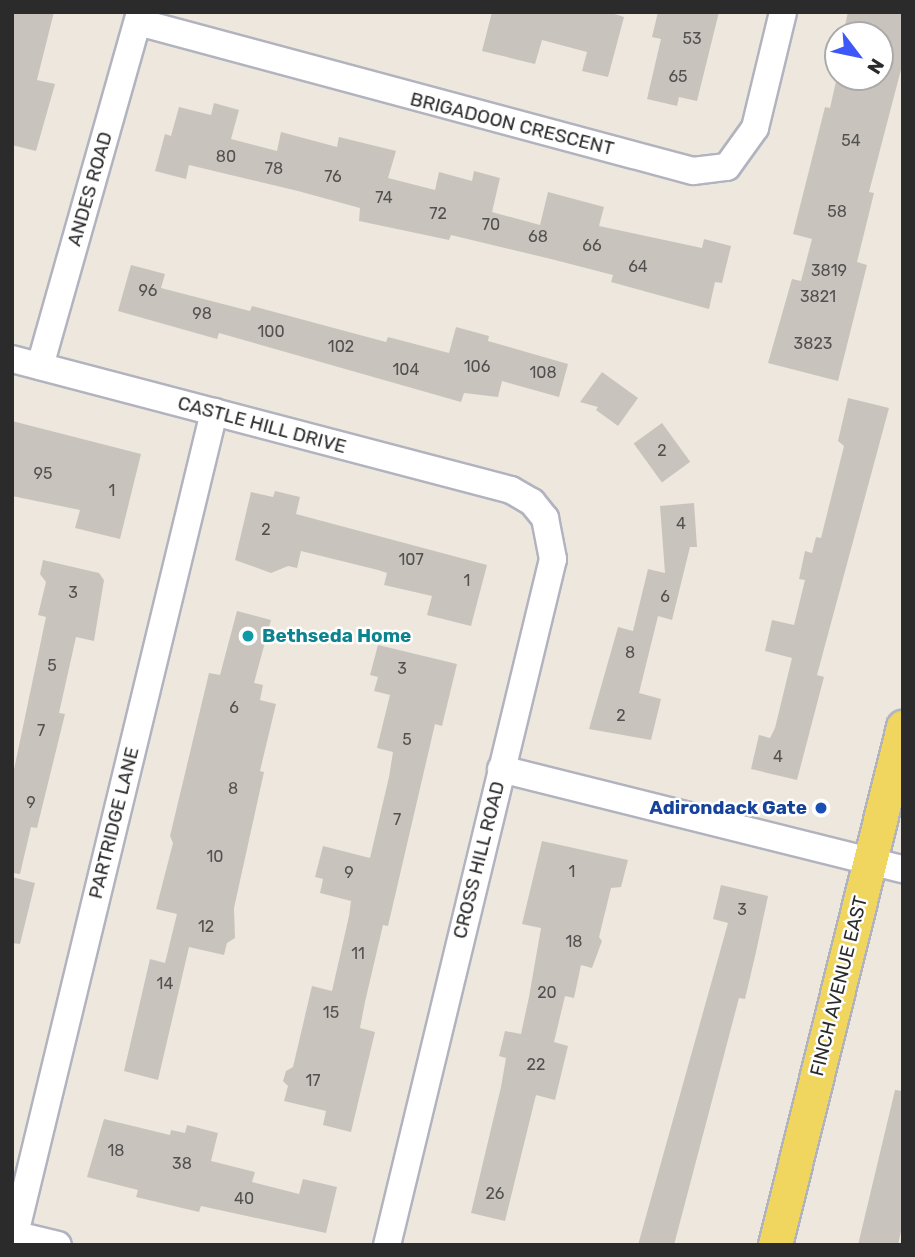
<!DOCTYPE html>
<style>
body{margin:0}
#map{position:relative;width:915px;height:1257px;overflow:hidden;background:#ede7dd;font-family:Rubik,sans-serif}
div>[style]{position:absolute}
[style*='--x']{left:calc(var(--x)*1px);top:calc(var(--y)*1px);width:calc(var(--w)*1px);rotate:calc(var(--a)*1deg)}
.building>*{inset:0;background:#c8c4bd;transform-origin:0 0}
.roads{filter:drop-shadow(2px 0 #b1b3bf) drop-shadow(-2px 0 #b1b3bf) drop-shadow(0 2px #b1b3bf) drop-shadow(0 -2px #b1b3bf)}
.minor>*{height:26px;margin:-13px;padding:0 13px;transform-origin:13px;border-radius:13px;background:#fff}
.major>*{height:33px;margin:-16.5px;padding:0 16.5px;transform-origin:16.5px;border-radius:16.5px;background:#f0d65f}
.dots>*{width:19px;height:19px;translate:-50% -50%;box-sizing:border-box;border:4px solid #fff;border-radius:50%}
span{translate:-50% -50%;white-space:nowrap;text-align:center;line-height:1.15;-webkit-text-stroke:5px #fff;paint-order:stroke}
.number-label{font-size:16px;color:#525150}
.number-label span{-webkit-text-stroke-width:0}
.street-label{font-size:19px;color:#2b2b2b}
.culture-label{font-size:19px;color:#0d838f;font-weight:700}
.left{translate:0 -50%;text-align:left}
.transit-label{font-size:19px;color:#164399;font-weight:700}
.right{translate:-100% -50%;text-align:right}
.frame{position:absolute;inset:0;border:14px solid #2b2b2b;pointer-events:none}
.north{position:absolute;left:824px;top:21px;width:70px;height:70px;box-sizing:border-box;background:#fff;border:2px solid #aaa;border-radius:50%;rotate:122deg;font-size:19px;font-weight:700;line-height:28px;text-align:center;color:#2b2b2b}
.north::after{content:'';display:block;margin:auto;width:24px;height:32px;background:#3e57f9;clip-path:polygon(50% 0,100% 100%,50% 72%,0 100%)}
</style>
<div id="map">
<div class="building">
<div style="clip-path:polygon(12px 12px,54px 12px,37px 80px,55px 84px,36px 151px,12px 145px)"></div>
<div style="clip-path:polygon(492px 12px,608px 12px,624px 17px,608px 77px,582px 71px,587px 52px,542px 40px,535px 64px,482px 51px)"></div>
<div style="clip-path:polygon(658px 12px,719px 12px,697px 101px,679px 97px,677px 106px,647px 99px,661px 39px,652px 37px)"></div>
<div style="clip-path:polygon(848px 12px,903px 12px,903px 62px,869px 192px,874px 193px,857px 262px,867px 265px,838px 381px,768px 363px,792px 279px,801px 281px,812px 239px,793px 234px,825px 107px,830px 108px,837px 77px,880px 77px,880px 35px,844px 30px)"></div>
<div style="clip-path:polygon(214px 103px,239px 110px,231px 139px,277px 151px,281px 132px,337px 147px,339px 137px,396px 151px,388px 178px,435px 190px,439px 172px,472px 181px,474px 171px,500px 178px,492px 212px,540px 225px,548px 192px,604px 207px,599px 226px,702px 248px,704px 239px,731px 246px,722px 283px,715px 282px,709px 309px,611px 282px,613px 275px,551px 259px,451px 235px,449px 240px,359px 221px,360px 208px,298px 191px,189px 165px,186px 179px,155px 171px,165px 134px,171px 136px,179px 107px,211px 115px)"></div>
<div style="clip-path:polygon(131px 265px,165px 274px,161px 288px,250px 311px,252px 306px,386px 342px,388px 337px,449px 353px,456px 327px,489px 336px,488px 341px,568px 364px,559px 397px,502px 381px,498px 397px,464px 393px,461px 402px,219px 333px,217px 339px,118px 311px)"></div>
<div style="clip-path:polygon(602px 372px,638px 398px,618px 426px,596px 410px,598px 407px,580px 402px)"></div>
<div style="clip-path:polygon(848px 398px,889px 408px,817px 675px,824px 677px,797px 780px,751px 769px,759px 735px,770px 738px,775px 728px,792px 658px,765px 651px,772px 620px,794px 625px,805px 580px,799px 579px,805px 551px,812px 553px,816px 537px,821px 538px,844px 446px,838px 441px)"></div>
<div style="clip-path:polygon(12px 421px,141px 454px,120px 539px,75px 528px,80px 510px,12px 496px)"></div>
<div style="left:662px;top:423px;width:48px;height:35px;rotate:54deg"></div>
<div style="clip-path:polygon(275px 491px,300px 497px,296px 514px,487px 565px,471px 626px,427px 615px,432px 596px,384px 585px,387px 573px,378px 570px,301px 551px,297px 568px,288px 566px,271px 573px,235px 560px,251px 492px,273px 497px)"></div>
<div style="clip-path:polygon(694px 503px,697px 547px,690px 547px,672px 620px,658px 616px,639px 693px,661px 699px,651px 740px,589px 729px,618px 627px,633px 631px,648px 569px,665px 573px,660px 506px)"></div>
<div style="clip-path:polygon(43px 560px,99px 573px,104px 580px,94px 641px,76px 637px,59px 713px,65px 714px,37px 828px,31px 827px,20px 874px,12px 873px,12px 779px,46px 617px,38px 615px,46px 582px,40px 574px)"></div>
<div style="clip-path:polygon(237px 611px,271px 620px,254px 683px,263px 685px,260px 700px,276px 704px,260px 771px,264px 772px,234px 908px,235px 938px,227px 943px,224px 955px,189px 947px,158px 1080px,124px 1071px,150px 959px,165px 963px,177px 914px,156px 909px,173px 843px,170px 836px,209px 673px,220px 675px)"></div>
<div style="clip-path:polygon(378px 645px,457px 664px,442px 726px,435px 724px,388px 926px,383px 925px,365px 1002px,360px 1028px,375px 1032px,351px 1132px,323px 1125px,326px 1111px,284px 1101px,288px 1086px,283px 1081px,286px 1071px,293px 1067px,312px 986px,332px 991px,349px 916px,351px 901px,320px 893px,323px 879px,315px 877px,323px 846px,370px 858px,389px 777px,393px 752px,377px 748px,390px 695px,374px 691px,378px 677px,370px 675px)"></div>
<div style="clip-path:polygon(542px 841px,628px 860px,621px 887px,611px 888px,599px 937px,602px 941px,592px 968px,581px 965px,574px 998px,565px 996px,554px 1042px,568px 1046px,555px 1100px,536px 1095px,505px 1221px,471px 1213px,501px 1087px,506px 1058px,499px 1056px,505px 1031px,521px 1034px,529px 997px,541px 928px,522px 924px)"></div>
<div style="clip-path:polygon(12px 877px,35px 883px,20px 944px,12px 943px)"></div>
<div style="clip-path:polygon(721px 885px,768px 896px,756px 952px,745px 999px,739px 998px,674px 1245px,638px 1245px,728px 923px,713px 919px)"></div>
<div style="clip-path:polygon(895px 1090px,903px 1091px,903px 1222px,898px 1245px,858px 1245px)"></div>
<div style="clip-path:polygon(104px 1119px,170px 1135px,171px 1130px,185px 1133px,187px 1125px,218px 1133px,211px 1161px,255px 1172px,252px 1182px,299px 1194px,303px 1179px,337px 1187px,326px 1233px,201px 1206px,199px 1212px,136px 1197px,138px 1190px,87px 1177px)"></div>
</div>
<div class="roads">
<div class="minor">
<div style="--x:138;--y:22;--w:575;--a:15.03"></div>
<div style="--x:693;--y:171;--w:34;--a:-7"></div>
<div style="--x:727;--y:167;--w:48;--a:-54.3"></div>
<div style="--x:755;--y:128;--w:119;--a:-76.4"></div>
<div style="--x:12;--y:359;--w:516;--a:14.71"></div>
<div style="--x:511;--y:490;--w:24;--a:30"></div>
<div style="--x:532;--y:502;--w:21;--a:51"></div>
<div style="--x:545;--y:518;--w:42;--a:79"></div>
<div style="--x:553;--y:559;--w:706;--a:103.6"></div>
<div style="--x:40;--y:366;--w:368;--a:-74.2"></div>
<div style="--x:501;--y:769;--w:414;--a:14"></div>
<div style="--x:12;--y:1234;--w:47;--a:13.4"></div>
<div style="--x:15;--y:1234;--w:846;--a:-76.39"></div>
</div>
<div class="major">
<div style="--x:775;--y:1245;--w:534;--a:-76.12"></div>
</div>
</div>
<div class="dots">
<div style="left:248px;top:636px;background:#0f9aa8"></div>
<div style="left:821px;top:808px;background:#1a4fb4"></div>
</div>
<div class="number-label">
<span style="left:692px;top:39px">53</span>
<span style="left:678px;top:77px">65</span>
<span style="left:851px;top:141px">54</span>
<span style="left:226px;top:157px">80</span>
<span style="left:274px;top:169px">78</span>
<span style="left:333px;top:177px">76</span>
<span style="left:384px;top:198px">74</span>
<span style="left:837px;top:212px">58</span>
<span style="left:438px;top:214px">72</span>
<span style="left:491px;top:225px">70</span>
<span style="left:538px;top:237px">68</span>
<span style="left:592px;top:246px">66</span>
<span style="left:638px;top:267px">64</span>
<span style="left:829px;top:271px">3819</span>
<span style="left:148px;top:291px">96</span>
<span style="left:818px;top:297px">3821</span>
<span style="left:202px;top:314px">98</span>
<span style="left:271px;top:332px">100</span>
<span style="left:813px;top:344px">3823</span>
<span style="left:341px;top:347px">102</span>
<span style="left:477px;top:367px">106</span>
<span style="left:406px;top:370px">104</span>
<span style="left:543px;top:373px">108</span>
<span style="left:662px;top:451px">2</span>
<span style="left:43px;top:474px">95</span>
<span style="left:112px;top:491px">1</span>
<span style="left:681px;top:524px">4</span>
<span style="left:266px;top:530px">2</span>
<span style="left:411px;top:560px">107</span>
<span style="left:467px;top:581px">1</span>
<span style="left:73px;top:593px">3</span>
<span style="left:665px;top:597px">6</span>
<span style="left:630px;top:653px">8</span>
<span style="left:52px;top:666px">5</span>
<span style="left:402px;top:669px">3</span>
<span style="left:234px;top:708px">6</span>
<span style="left:621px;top:716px">2</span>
<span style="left:41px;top:731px">7</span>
<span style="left:407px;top:740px">5</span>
<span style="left:778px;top:757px">4</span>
<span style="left:233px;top:789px">8</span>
<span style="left:31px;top:803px">9</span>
<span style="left:397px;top:820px">7</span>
<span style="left:215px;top:857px">10</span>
<span style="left:572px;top:872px">1</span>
<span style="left:349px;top:873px">9</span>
<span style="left:742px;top:910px">3</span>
<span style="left:206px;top:927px">12</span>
<span style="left:574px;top:942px">18</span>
<span style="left:358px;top:954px">11</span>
<span style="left:165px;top:984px">14</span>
<span style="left:547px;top:993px">20</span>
<span style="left:331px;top:1013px">15</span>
<span style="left:536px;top:1065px">22</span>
<span style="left:313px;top:1081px">17</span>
<span style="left:116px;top:1151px">18</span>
<span style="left:182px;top:1164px">38</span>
<span style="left:495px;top:1194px">26</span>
<span style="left:244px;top:1199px">40</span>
</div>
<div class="street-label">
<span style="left:512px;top:124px;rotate:14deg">BRIGADOON CRESCENT</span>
<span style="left:90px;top:189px;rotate:-74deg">ANDES ROAD</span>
<span style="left:262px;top:425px;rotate:15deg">CASTLE HILL DRIVE</span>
<span style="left:114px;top:823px;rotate:-76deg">PARTRIDGE LANE</span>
<span style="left:479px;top:860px;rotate:-76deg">CROSS HILL ROAD</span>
<span style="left:839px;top:986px;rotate:-76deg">FINCH AVENUE EAST</span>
</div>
<div class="culture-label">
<span class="left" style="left:262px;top:636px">Bethseda Home</span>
</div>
<div class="transit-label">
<span class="right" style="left:807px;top:808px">Adirondack Gate</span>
</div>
<div class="frame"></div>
<div class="north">N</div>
</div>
